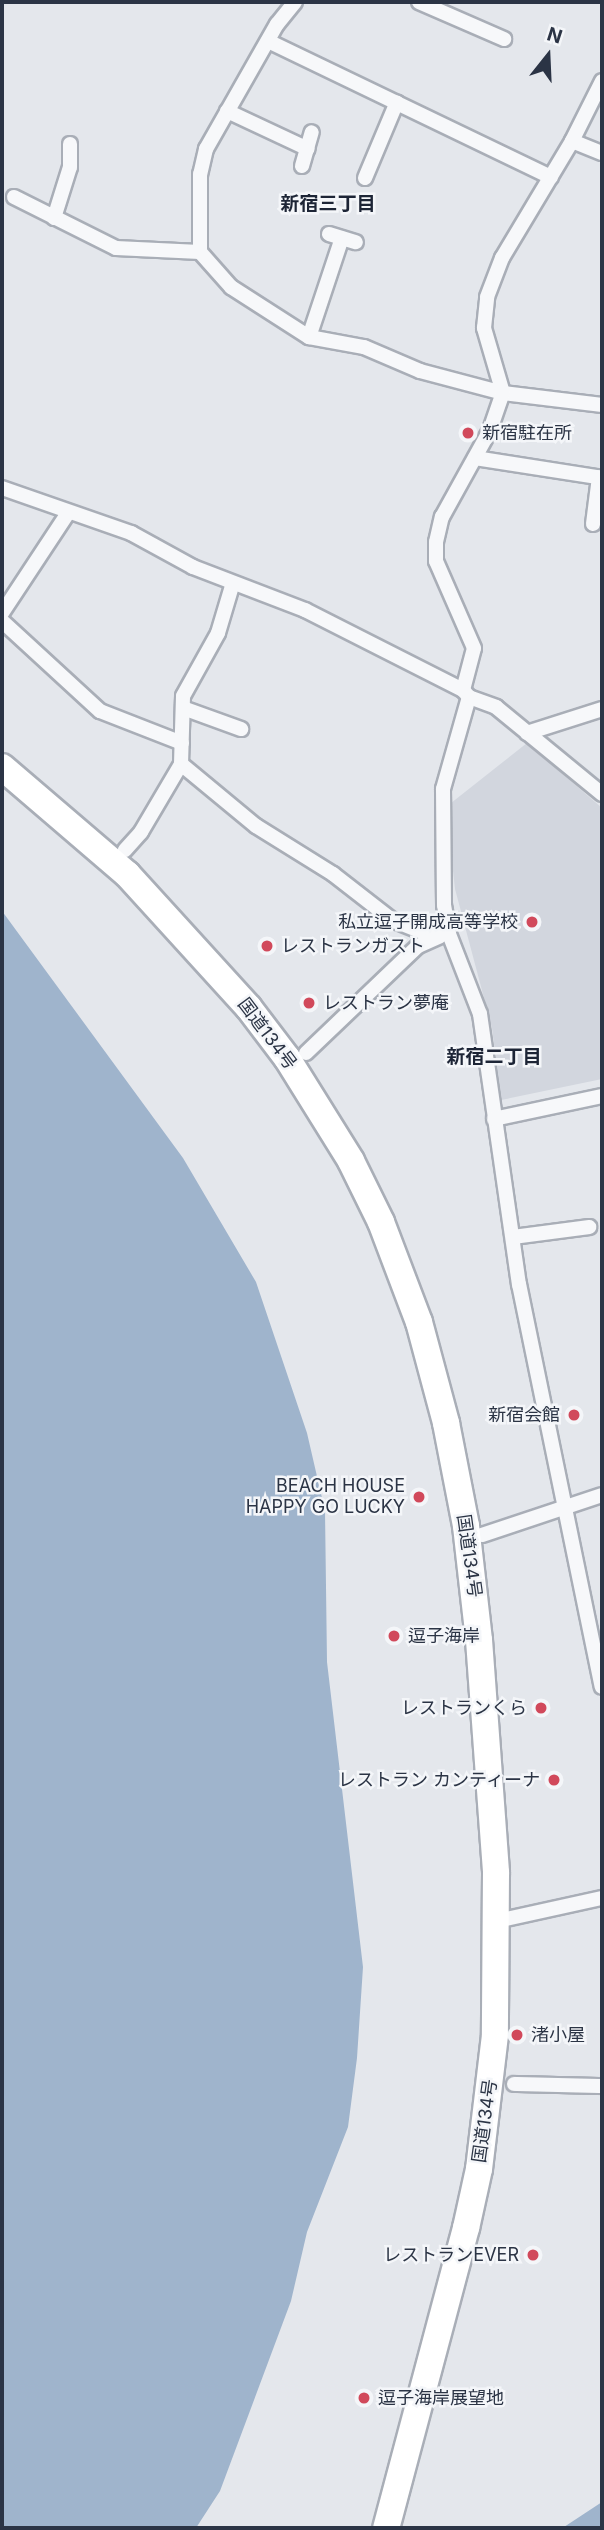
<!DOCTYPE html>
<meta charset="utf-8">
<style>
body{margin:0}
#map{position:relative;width:604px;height:2530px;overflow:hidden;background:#e4e7ec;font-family:Inter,"Noto Sans JP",sans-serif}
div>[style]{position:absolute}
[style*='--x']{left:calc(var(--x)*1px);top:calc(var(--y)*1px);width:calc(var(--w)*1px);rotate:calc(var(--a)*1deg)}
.built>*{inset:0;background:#d2d6de}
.water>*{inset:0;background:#9fb4cc}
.roads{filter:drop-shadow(2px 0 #a9aeb7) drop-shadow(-2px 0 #a9aeb7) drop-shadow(0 2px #a9aeb7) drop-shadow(0 -2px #a9aeb7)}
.street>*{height:14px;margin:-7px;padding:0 7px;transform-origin:7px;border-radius:7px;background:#f7f8fa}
.highway>*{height:26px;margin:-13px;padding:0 13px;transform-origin:13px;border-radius:13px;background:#fff}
.dots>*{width:19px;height:19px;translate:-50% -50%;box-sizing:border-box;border:4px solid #f4f6f9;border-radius:50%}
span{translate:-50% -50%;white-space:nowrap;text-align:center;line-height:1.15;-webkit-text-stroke:5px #f4f6f9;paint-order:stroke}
.poi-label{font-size:18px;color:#2b3445}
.left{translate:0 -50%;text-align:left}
.right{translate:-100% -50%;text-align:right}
.street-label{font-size:18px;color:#2b3445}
.neighbourhood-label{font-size:19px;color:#1d2536;font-weight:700}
.frame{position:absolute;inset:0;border:4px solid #2b3445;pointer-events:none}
.north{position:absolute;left:513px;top:21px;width:70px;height:70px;-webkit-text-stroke:5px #f4f6f9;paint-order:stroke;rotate:18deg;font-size:19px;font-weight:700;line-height:28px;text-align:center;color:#2b3445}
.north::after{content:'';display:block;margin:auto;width:24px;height:32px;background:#2b3445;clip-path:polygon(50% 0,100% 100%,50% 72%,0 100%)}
</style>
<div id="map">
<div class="built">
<div style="clip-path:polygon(527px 743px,602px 808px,602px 1079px,501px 1100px,492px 1028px,455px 889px,446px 807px)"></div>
</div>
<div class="water">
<div style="clip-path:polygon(2px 911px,183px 1158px,256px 1282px,307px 1433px,325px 1511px,327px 1662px,363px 1967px,357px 2058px,348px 2127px,307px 2232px,291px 2301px,220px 2491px,196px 2528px,2px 2528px)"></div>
<div style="clip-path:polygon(602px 2502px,602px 2528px,561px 2528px,564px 2527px)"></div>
</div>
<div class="roads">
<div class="street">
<div style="--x:295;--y:2;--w:28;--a:129"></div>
<div style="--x:277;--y:24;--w:144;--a:119.6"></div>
<div style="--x:206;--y:149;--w:26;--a:103"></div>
<div style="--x:200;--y:174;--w:78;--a:90"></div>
<div style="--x:200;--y:252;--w:47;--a:48.5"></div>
<div style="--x:231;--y:287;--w:93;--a:32.7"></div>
<div style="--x:309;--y:337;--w:56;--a:10.3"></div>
<div style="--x:364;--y:347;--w:61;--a:23.2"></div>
<div style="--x:420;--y:371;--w:86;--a:14.8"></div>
<div style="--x:503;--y:393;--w:100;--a:6.9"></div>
<div style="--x:419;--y:2;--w:93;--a:23.5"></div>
<div style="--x:268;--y:41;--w:314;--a:25.7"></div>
<div style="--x:227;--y:111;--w:89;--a:25.1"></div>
<div style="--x:572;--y:141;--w:32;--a:22"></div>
<div style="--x:302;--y:166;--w:35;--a:-74"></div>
<div style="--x:365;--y:178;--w:82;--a:-67.2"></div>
<div style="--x:14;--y:197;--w:114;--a:26.6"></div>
<div style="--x:116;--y:248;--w:84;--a:2.7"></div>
<div style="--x:54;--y:218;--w:53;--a:-72.6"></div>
<div style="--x:70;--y:167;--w:23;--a:-90"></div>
<div style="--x:329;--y:234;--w:28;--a:17"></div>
<div style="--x:309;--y:337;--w:104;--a:-71.6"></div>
<div style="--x:475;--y:458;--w:129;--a:8.9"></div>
<div style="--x:2;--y:488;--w:137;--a:19.2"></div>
<div style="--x:131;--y:533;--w:71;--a:28.7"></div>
<div style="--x:193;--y:567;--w:120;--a:21"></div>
<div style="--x:305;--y:610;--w:177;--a:26.9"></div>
<div style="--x:463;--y:690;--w:9;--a:49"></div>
<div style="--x:469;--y:697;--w:29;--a:20"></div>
<div style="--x:496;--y:707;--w:137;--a:39.4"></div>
<div style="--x:593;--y:524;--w:47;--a:-82.7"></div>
<div style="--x:2;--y:613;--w:120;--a:-56.6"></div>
<div style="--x:2;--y:621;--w:133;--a:42.6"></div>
<div style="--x:100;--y:711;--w:88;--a:21.3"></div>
<div style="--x:463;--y:690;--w:43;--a:-75.3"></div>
<div style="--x:474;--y:648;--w:95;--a:-113.6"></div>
<div style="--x:436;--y:561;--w:19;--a:-90"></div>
<div style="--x:436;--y:542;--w:26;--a:-77"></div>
<div style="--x:442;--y:517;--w:99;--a:-61.1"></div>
<div style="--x:490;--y:430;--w:39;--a:-71"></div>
<div style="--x:503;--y:393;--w:68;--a:-106.3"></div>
<div style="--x:484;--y:328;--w:31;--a:-84"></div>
<div style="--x:487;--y:297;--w:42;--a:-69"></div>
<div style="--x:502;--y:258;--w:136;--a:-59.1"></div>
<div style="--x:572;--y:141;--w:67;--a:-63.4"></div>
<div style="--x:469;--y:697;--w:96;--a:105.8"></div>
<div style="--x:443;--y:789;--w:116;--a:89.5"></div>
<div style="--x:444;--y:905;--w:29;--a:80"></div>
<div style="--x:449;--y:934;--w:86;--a:68.8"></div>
<div style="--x:480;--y:1014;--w:273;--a:81.8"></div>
<div style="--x:519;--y:1284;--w:411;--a:78.4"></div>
<div style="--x:183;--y:708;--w:62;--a:19.9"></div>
<div style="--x:527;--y:733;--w:79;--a:-17.7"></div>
<div style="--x:181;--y:764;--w:97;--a:39.6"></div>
<div style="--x:256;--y:826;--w:91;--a:31.9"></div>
<div style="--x:333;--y:874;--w:75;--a:37.9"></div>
<div style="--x:392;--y:920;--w:46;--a:21.6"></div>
<div style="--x:125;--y:850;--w:24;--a:-48"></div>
<div style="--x:141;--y:832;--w:79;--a:-59.5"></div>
<div style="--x:181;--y:764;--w:68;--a:-88.3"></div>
<div style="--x:183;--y:696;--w:72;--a:-60.9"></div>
<div style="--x:218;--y:633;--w:49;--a:-73.4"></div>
<div style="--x:306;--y:1053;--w:155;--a:-43.7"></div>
<div style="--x:418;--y:946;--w:24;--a:-24"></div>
<div style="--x:494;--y:1119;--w:110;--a:-12"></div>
<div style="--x:513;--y:1237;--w:77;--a:-7.5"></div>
<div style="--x:482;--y:1535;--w:126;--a:-18.4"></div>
<div style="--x:497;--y:1921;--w:107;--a:-12.4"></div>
<div style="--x:514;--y:2084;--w:88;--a:1.3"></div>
</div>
<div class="highway">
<div style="--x:2;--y:767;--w:165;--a:40.6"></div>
<div style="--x:127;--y:874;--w:181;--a:47.7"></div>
<div style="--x:249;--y:1008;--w:63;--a:52.8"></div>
<div style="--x:287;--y:1058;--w:121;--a:58.1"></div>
<div style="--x:351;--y:1161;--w:68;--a:63.8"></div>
<div style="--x:381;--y:1222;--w:107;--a:69.2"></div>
<div style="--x:419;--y:1322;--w:105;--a:75"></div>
<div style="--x:446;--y:1423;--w:105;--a:79"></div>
<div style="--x:466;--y:1526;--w:115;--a:83.5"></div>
<div style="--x:479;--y:1640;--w:234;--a:85.8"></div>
<div style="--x:496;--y:1873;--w:162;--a:90.4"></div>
<div style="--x:495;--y:2035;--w:135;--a:96.8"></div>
<div style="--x:479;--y:2169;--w:60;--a:102.4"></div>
<div style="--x:466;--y:2228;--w:310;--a:104.9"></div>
</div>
</div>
<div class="dots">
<div style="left:468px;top:433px;background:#d1495b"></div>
<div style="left:532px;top:922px;background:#d1495b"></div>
<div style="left:267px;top:946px;background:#d1495b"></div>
<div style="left:309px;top:1003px;background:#d1495b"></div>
<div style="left:574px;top:1415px;background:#d1495b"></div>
<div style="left:419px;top:1497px;background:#d1495b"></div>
<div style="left:394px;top:1636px;background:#d1495b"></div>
<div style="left:541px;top:1708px;background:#d1495b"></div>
<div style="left:554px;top:1780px;background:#d1495b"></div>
<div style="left:517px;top:2035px;background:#d1495b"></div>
<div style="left:533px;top:2255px;background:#d1495b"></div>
<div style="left:364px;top:2398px;background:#d1495b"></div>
</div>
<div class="poi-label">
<span class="left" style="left:482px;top:433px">新宿駐在所</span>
<span class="right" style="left:518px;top:922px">私立逗子開成高等学校</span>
<span class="left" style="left:281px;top:946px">レストランガスト</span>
<span class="left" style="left:323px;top:1003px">レストラン夢庵</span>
<span class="right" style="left:560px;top:1415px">新宿会館</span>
<span class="right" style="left:405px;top:1497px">BEACH HOUSE<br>HAPPY GO LUCKY</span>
<span class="left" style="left:408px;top:1636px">逗子海岸</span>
<span class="right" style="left:527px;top:1708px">レストランくら</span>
<span class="right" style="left:540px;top:1780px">レストラン カンティーナ</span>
<span class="left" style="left:531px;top:2035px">渚小屋</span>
<span class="right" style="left:519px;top:2255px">レストランEVER</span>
<span class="left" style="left:378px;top:2398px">逗子海岸展望地</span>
</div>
<div class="street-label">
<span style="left:267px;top:1034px;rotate:53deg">国道134号</span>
<span style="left:469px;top:1556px;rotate:82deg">国道134号</span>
<span style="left:485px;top:2121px;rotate:-82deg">国道134号</span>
</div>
<div class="neighbourhood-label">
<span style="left:328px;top:204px">新宿三丁目</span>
<span style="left:494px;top:1057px">新宿二丁目</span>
</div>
<div class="frame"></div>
<div class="north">N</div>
</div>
